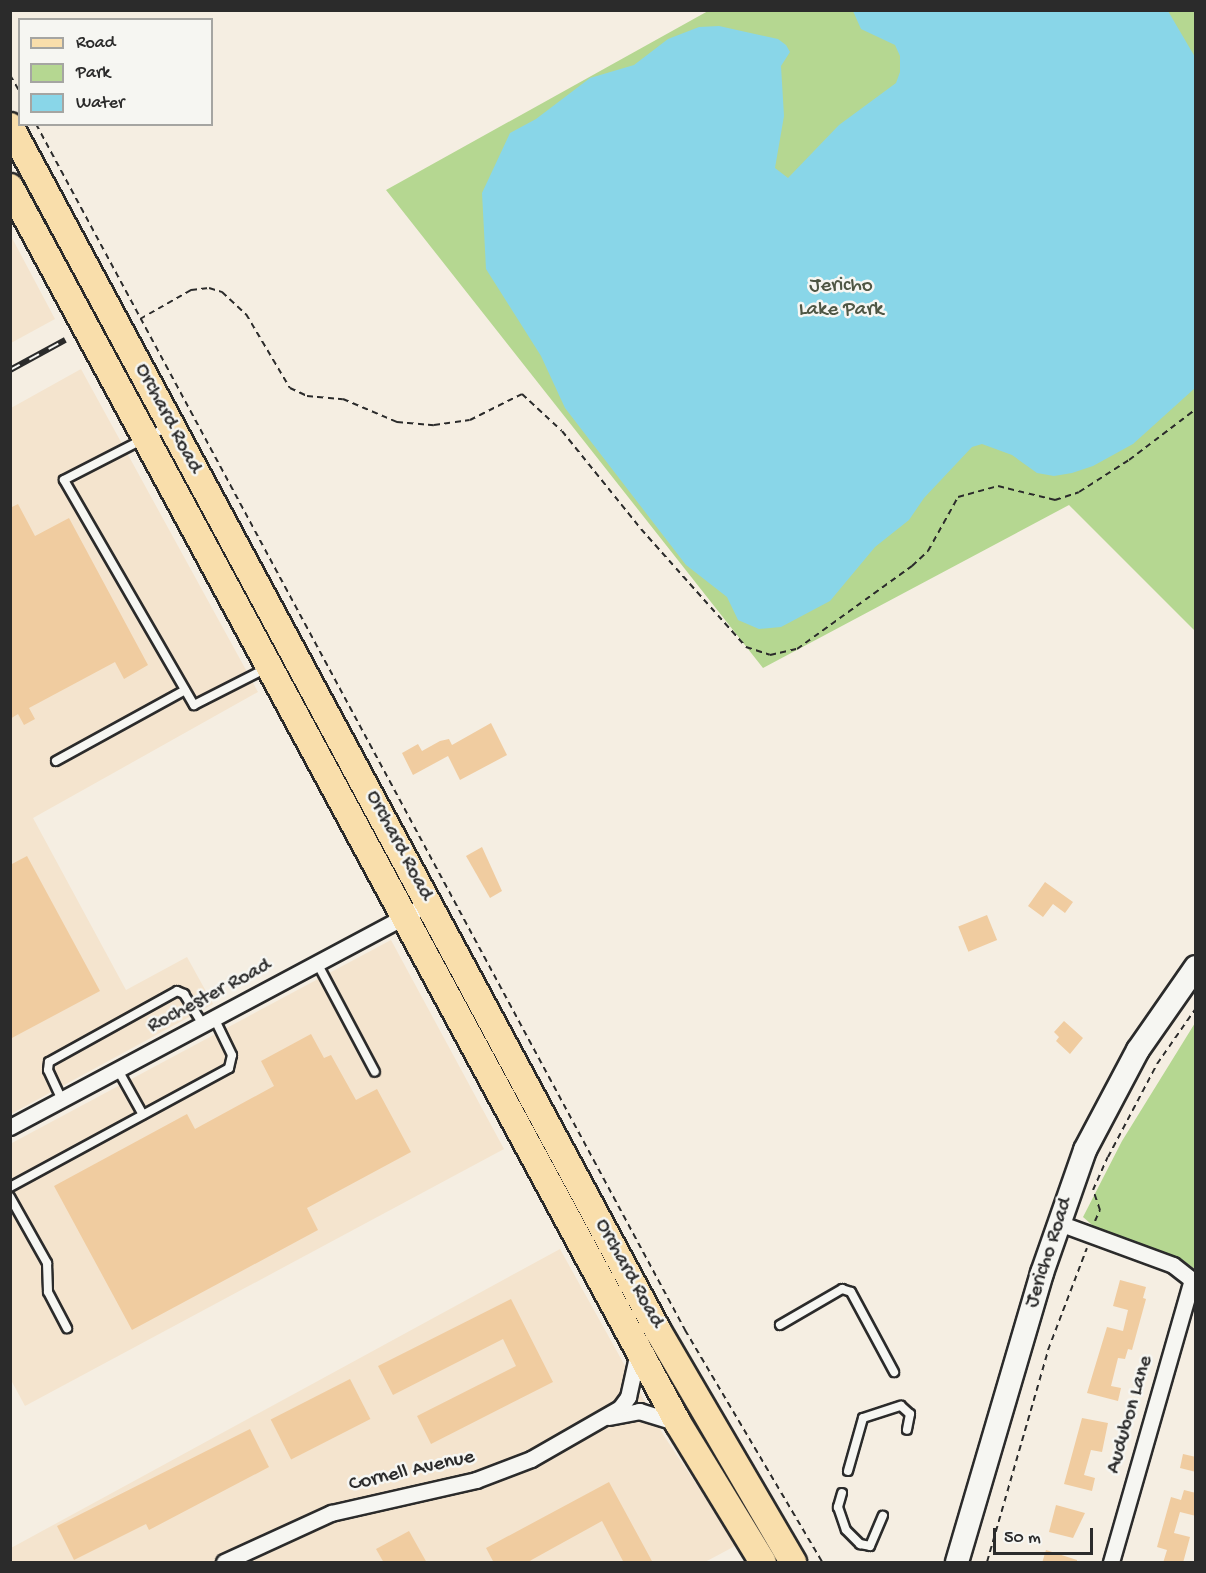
<!DOCTYPE html>
<style>
body{margin:0}
#map{position:relative;width:1206px;height:1573px;overflow:hidden;background:#f5eee2;font-family:"Gochi Hand",sans-serif}
div>[style]{position:absolute}
[style*='--x']{left:calc(var(--x)*1px);top:calc(var(--y)*1px);width:calc(var(--w)*1px);rotate:calc(var(--a)*1deg)}
.built>*{inset:0;background:#f4e4ce}
.green>*{inset:0;background:#b5d791}
.water>*{inset:0;background:#89d6e8}
.building>*{inset:0;background:#f0cca0;transform-origin:0 0}
.path>*{height:2px;margin-top:-1px;transform-origin:0;background:repeating-linear-gradient(90deg,#2b2b2b 0 6px,transparent 0 10.5px)}
.roads{filter:drop-shadow(2px 0 #2b2b2b) drop-shadow(-2px 0 #2b2b2b) drop-shadow(0 2px #2b2b2b) drop-shadow(0 -2px #2b2b2b)}
.service>*{height:8px;margin:-4px;padding:0 4px;transform-origin:4px;border-radius:4px;background:#f6f6f2}
.minor>*{height:15px;margin:-7.5px;padding:0 7.5px;transform-origin:7.5px;border-radius:7.5px;background:#f6f6f2}
.secondary>*{height:22px;margin:-11px;padding:0 11px;transform-origin:11px;border-radius:11px;background:#f6f6f2}
.primary>*{height:26px;margin:-13px;padding:0 13px;transform-origin:13px;border-radius:13px;background:#f9deab}
.rail>*{height:6px;margin-top:-3px;transform-origin:0;background:repeating-linear-gradient(90deg,#f6f6f2 0 11px,#2b2b2b 0 22px);box-sizing:border-box;border-block:2px solid #2b2b2b}
span{translate:-50% -50%;white-space:nowrap;text-align:center;line-height:1.15;-webkit-text-stroke:5px #f6f6f2;paint-order:stroke}
.park-label{font-size:21px;color:#4e5644}
.street-label{font-size:21px;color:#2b2b2b}
.frame{position:absolute;inset:0;border:12px solid #2b2b2b;pointer-events:none}
.legend{position:absolute;left:18px;top:18px;width:195px;height:108px;box-sizing:border-box;background:#f6f6f2;border:2px solid #a5a5a2;margin:0;padding:8px 10px;list-style:none;font-size:18px;color:#2b2b2b}
.legend li{display:flex;align-items:center;gap:12px;height:30px}
.legend b{width:30px;border:2px solid #a5a5a2}
.scale{position:absolute;left:993px;top:1528px;width:100px;height:27px;box-sizing:border-box;border:3px solid #2b2b2b;border-top:0;padding-left:8px;font-size:18px;line-height:21px;white-space:nowrap;color:#2b2b2b;-webkit-text-stroke:4px #f6f6f2;paint-order:stroke}
</style>
<div id="map">
<div class="built">
<div style="clip-path:polygon(11px 236px,55px 319px,11px 343px,10px 343px)"></div>
<div style="clip-path:polygon(81px 369px,258px 692px,33px 818px,126px 990px,187px 957px,213px 1004px,11px 1114px,11px 408px)"></div>
<div style="clip-path:polygon(391px 940px,504px 1149px,25px 1406px,11px 1380px,10px 1144px)"></div>
<div style="clip-path:polygon(560px 1249px,664px 1436px,737px 1545px,705px 1562px,11px 1562px,11px 1548px)"></div>
</div>
<div class="green">
<div style="clip-path:polygon(708px 11px,1195px 11px,1195px 631px,1069px 505px,763px 668px,386px 190px)"></div>
<div style="clip-path:polygon(1195px 1023px,1195px 1269px,1180px 1258px,1099px 1231px,1083px 1217px,1122px 1141px)"></div>
</div>
<div class="water">
<div style="clip-path:polygon(853px 11px,1168px 11px,1195px 57px,1195px 388px,1133px 444px,1093px 466px,1072px 473px,1054px 476px,1037px 473px,1012px 455px,982px 444px,972px 447px,924px 498px,909px 520px,875px 547px,830px 601px,781px 627px,759px 629px,738px 620px,727px 597px,686px 565px,565px 408px,541px 356px,486px 269px,482px 193px,510px 133px,536px 119px,590px 78px,634px 65px,668px 39px,699px 27px,719px 26px,778px 39px,786px 45px,790px 52px,781px 66px,784px 116px,775px 168px,788px 178px,839px 125px,896px 83px,900px 72px,900px 56px,895px 45px,861px 29px)"></div>
</div>
<div class="building">
<div style="clip-path:polygon(18px 504px,35px 536px,69px 518px,148px 665px,124px 679px,115px 662px,29px 708px,35px 719px,24px 725px,18px 714px,10px 719px,10px 508px)"></div>
<div style="clip-path:polygon(491px 723px,507px 755px,460px 780px,448px 756px,413px 775px,402px 753px,418px 744px,422px 751px,440px 741px,449px 739px,452px 745px)"></div>
<div style="clip-path:polygon(482px 847px,502px 891px,490px 898px,466px 856px)"></div>
<div style="clip-path:polygon(27px 856px,100px 991px,10px 1039px,10px 865px)"></div>
<div style="clip-path:polygon(1045px 882px,1073px 902px,1065px 913px,1053px 904px,1043px 917px,1028px 906px)"></div>
<div style="left:987px;top:915px;width:27px;height:31px;rotate:68deg"></div>
<div style="clip-path:polygon(1064px 1021px,1083px 1038px,1070px 1054px,1056px 1041px,1059px 1037px,1054px 1032px)"></div>
<div style="clip-path:polygon(311px 1034px,324px 1058px,331px 1055px,356px 1100px,377px 1089px,411px 1152px,307px 1208px,318px 1230px,132px 1330px,54px 1186px,187px 1114px,195px 1129px,274px 1086px,261px 1061px)"></div>
<div style="clip-path:polygon(1120px 1280px,1146px 1287px,1143px 1298px,1146px 1299px,1132px 1350px,1128px 1349px,1125px 1359px,1118px 1358px,1111px 1386px,1121px 1388px,1118px 1401px,1087px 1393px,1107px 1327px,1123px 1331px,1128px 1310px,1113px 1306px)"></div>
<div style="clip-path:polygon(511px 1299px,553px 1382px,431px 1444px,417px 1416px,516px 1366px,503px 1339px,393px 1395px,378px 1366px)"></div>
<div style="left:350px;top:1379px;width:45px;height:89px;rotate:63deg"></div>
<div style="clip-path:polygon(1082px 1418px,1108px 1423px,1102px 1452px,1091px 1450px,1084px 1475px,1095px 1478px,1092px 1491px,1064px 1484px)"></div>
<div style="clip-path:polygon(250px 1429px,269px 1467px,149px 1530px,146px 1524px,74px 1560px,57px 1526px)"></div>
<div style="clip-path:polygon(1183px 1454px,1196px 1457px,1196px 1472px,1180px 1468px)"></div>
<div style="clip-path:polygon(609px 1482px,653px 1563px,624px 1563px,602px 1521px,526px 1563px,494px 1563px,486px 1548px)"></div>
<div style="clip-path:polygon(1184px 1490px,1196px 1493px,1196px 1516px,1180px 1512px,1174px 1533px,1190px 1537px,1183px 1563px,1163px 1563px,1167px 1550px,1157px 1547px,1171px 1497px,1181px 1500px)"></div>
<div style="clip-path:polygon(1056px 1505px,1085px 1513px,1073px 1538px,1049px 1532px)"></div>
<div style="clip-path:polygon(409px 1531px,427px 1563px,384px 1563px,376px 1549px)"></div>
<div style="clip-path:polygon(1046px 1550px,1077px 1560px,1077px 1563px,1042px 1563px)"></div>
</div>
<div class="path">
<div style="--x:10;--y:75;--w:20;--a:60"></div>
<div style="--x:36;--y:124;--w:1370;--a:61.71"></div>
<div style="--x:685;--y:1330;--w:269;--a:59.4"></div>
<div style="--x:140;--y:319;--w:59;--a:-29.6"></div>
<div style="--x:191;--y:290;--w:18;--a:-6"></div>
<div style="--x:209;--y:288;--w:14;--a:17"></div>
<div style="--x:222;--y:292;--w:33;--a:43"></div>
<div style="--x:246;--y:314;--w:86;--a:59.3"></div>
<div style="--x:290;--y:388;--w:19;--a:25"></div>
<div style="--x:307;--y:396;--w:36;--a:5"></div>
<div style="--x:343;--y:399;--w:59;--a:23.1"></div>
<div style="--x:397;--y:422;--w:37;--a:5"></div>
<div style="--x:434;--y:425;--w:36;--a:-8"></div>
<div style="--x:470;--y:420;--w:58;--a:-26.6"></div>
<div style="--x:522;--y:394;--w:54;--a:42.8"></div>
<div style="--x:562;--y:431;--w:126;--a:51.1"></div>
<div style="--x:641;--y:529;--w:158;--a:48.3"></div>
<div style="--x:746;--y:647;--w:25;--a:18"></div>
<div style="--x:770;--y:655;--w:28;--a:-13"></div>
<div style="--x:797;--y:649;--w:142;--a:-35.8"></div>
<div style="--x:912;--y:566;--w:22;--a:-43"></div>
<div style="--x:928;--y:551;--w:62;--a:-60.9"></div>
<div style="--x:958;--y:497;--w:41;--a:-15.4"></div>
<div style="--x:998;--y:486;--w:59;--a:13.8"></div>
<div style="--x:1055;--y:500;--w:25;--a:-18"></div>
<div style="--x:1079;--y:492;--w:59;--a:-32.6"></div>
<div style="--x:1129;--y:460;--w:84;--a:-37.3"></div>
<div style="--x:1095;--y:1221;--w:12;--a:-66"></div>
<div style="--x:1100;--y:1210;--w:21;--a:-109"></div>
<div style="--x:1093;--y:1190;--w:36;--a:-66"></div>
<div style="--x:1108;--y:1157;--w:105;--a:-62.2"></div>
<div style="--x:1157;--y:1064;--w:68;--a:-55.1"></div>
<div style="--x:987;--y:1562;--w:221;--a:-73.9"></div>
<div style="--x:1048;--y:1350;--w:109;--a:-69.1"></div>
</div>
<div class="roads">
<div class="service">
<div style="--x:167;--y:427;--w:116;--a:152.8"></div>
<div style="--x:64;--y:480;--w:260;--a:60"></div>
<div style="--x:194;--y:705;--w:80;--a:-26.9"></div>
<div style="--x:56;--y:761;--w:147;--a:-28.8"></div>
<div style="--x:317;--y:963;--w:123;--a:62"></div>
<div style="--x:118;--y:1070;--w:51;--a:60.9"></div>
<div style="--x:62;--y:1100;--w:33;--a:-115"></div>
<div style="--x:48;--y:1070;--w:8;--a:-83"></div>
<div style="--x:49;--y:1062;--w:146;--a:-29"></div>
<div style="--x:177;--y:991;--w:8;--a:23"></div>
<div style="--x:184;--y:994;--w:36;--a:58"></div>
<div style="--x:10;--y:1187;--w:249;--a:-28.5"></div>
<div style="--x:229;--y:1068;--w:13;--a:-77"></div>
<div style="--x:232;--y:1055;--w:41;--a:-115.9"></div>
<div style="--x:10;--y:1197;--w:76;--a:60.7"></div>
<div style="--x:47;--y:1263;--w:29;--a:88"></div>
<div style="--x:48;--y:1292;--w:41;--a:62.2"></div>
<div style="--x:780;--y:1325;--w:72;--a:-30.1"></div>
<div style="--x:842;--y:1289;--w:9;--a:18"></div>
<div style="--x:851;--y:1292;--w:91;--a:61.7"></div>
<div style="--x:848;--y:1471;--w:55;--a:-74.2"></div>
<div style="--x:863;--y:1418;--w:40;--a:-18"></div>
<div style="--x:901;--y:1406;--w:12;--a:42"></div>
<div style="--x:910;--y:1414;--w:16;--a:101"></div>
<div style="--x:842;--y:1493;--w:15;--a:106"></div>
<div style="--x:838;--y:1507;--w:24;--a:71"></div>
<div style="--x:846;--y:1530;--w:20;--a:45"></div>
<div style="--x:860;--y:1544;--w:10;--a:11"></div>
<div style="--x:870;--y:1546;--w:33;--a:-67"></div>
</div>
<div class="minor">
<div style="--x:10;--y:1127;--w:475;--a:-28.1"></div>
<div style="--x:1059;--y:1223;--w:121;--a:20.2"></div>
<div style="--x:1173;--y:1265;--w:29;--a:38"></div>
<div style="--x:609;--y:1417;--w:31;--a:-11"></div>
<div style="--x:639;--y:1411;--w:41;--a:17.1"></div>
<div style="--x:224;--y:1562;--w:118;--a:-24.6"></div>
<div style="--x:331;--y:1513;--w:149;--a:-12.8"></div>
<div style="--x:476;--y:1480;--w:59;--a:-20.9"></div>
<div style="--x:531;--y:1459;--w:103;--a:-29.8"></div>
<div style="--x:620;--y:1408;--w:14;--a:-54"></div>
<div style="--x:628;--y:1397;--w:46;--a:-77.5"></div>
<div style="--x:1111;--y:1562;--w:293;--a:-74"></div>
</div>
<div class="secondary">
<div style="--x:957;--y:1562;--w:301;--a:-73.6"></div>
<div style="--x:1042;--y:1273;--w:130;--a:-70.7"></div>
<div style="--x:1085;--y:1150;--w:113;--a:-62.1"></div>
<div style="--x:1138;--y:1050;--w:101;--a:-55.1"></div>
</div>
<div class="primary">
<div style="--x:10;--y:126;--w:1368;--a:61.73"></div>
<div style="--x:658;--y:1331;--w:268;--a:59.7"></div>
<div style="--x:10;--y:187;--w:1405;--a:61.61"></div>
<div style="--x:678;--y:1423;--w:163;--a:58.6"></div>
</div>
</div>
<div class="rail">
<div style="--x:10;--y:370;--w:63;--a:-28.6"></div>
</div>
<div class="park-label">
<span style="left:841px;top:299px">Jericho<br>Lake Park</span>
</div>
<div class="street-label">
<span style="left:167px;top:419px;rotate:62deg">Orchard Road</span>
<span style="left:398px;top:846px;rotate:62deg">Orchard Road</span>
<span style="left:210px;top:997px;rotate:-28deg">Rochester Road</span>
<span style="left:1050px;top:1253px;rotate:-72deg">Jericho Road</span>
<span style="left:628px;top:1274px;rotate:61deg">Orchard Road</span>
<span style="left:1131px;top:1415px;rotate:-74deg">Audubon Lane</span>
<span style="left:412px;top:1472px;rotate:-13deg">Cornell Avenue</span>
</div>
<div class="frame"></div>
<ul class="legend">
<li><b style="height:8px;background:#f9deab"></b>Road</li>
<li><b style="height:16px;background:#b5d791"></b>Park</li>
<li><b style="height:16px;background:#89d6e8"></b>Water</li>
</ul>
<div class="scale">50 m</div>
</div>
